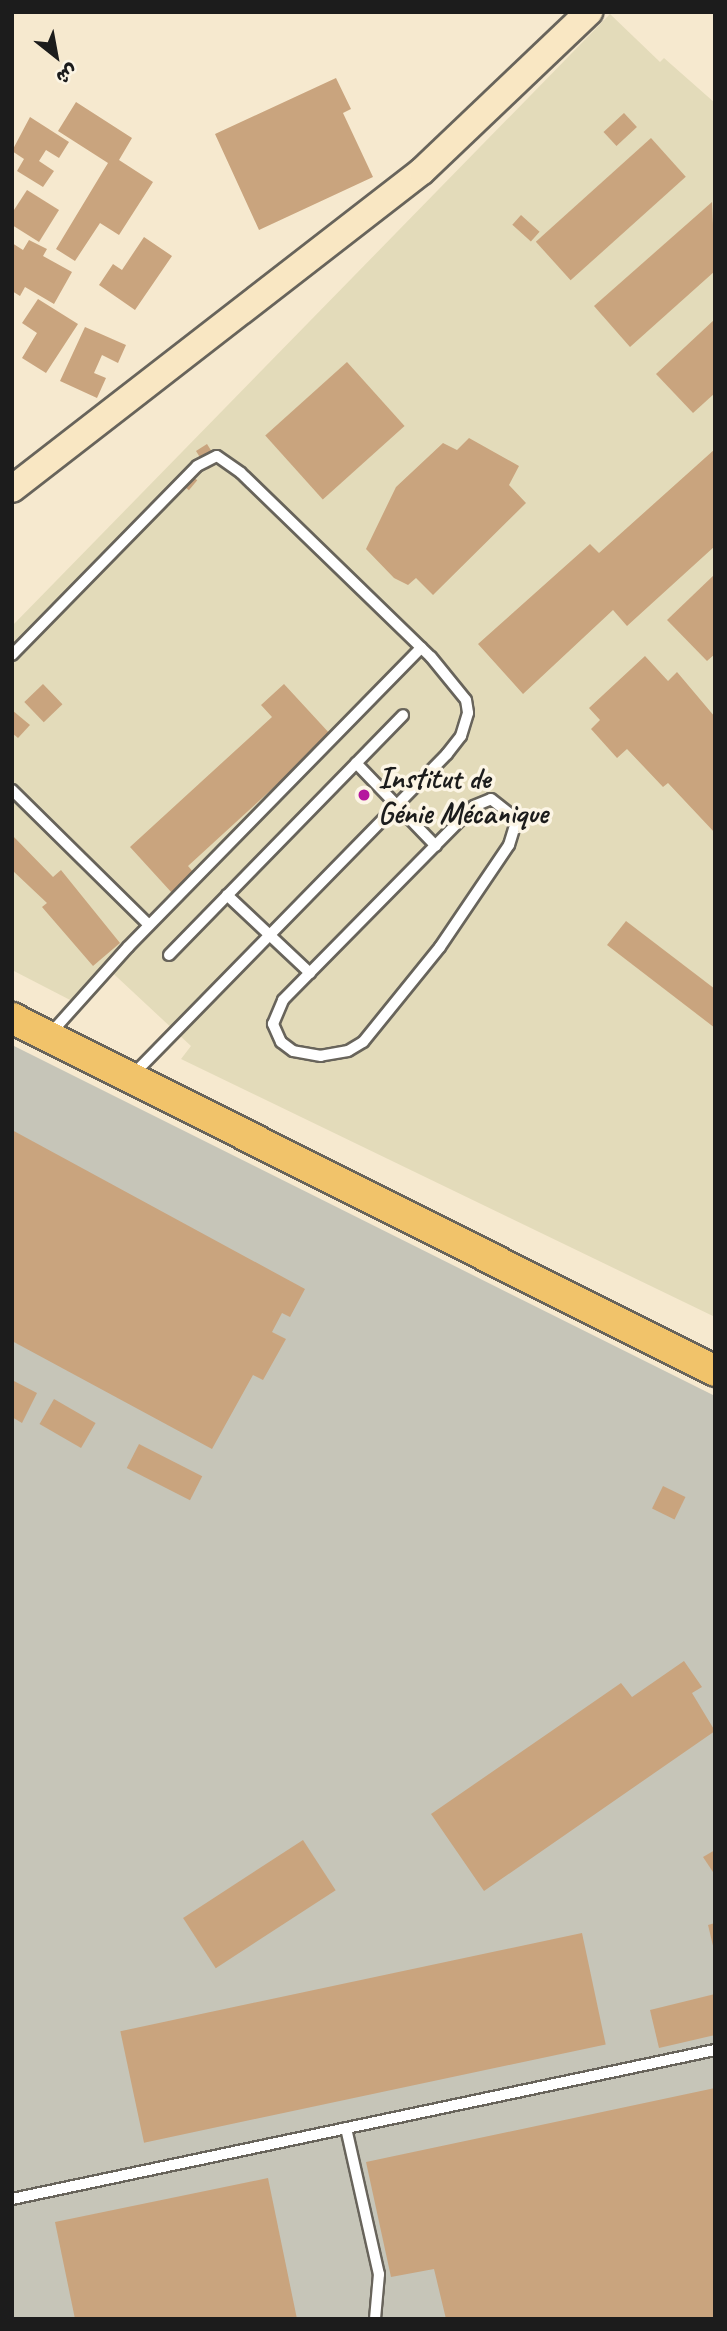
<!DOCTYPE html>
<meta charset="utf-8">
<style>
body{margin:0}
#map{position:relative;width:727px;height:2331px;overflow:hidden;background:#f6e9cf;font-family:Caveat,"Playpen Sans Arabic",sans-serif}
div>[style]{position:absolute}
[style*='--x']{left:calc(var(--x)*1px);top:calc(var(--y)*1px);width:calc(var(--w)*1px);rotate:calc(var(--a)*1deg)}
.built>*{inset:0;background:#e3dbba}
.industrial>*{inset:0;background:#c6c5b8}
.building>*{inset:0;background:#c9a47e;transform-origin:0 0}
.roads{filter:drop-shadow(2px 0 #68645b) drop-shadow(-2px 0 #68645b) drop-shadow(0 2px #68645b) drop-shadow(0 -2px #68645b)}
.lane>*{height:10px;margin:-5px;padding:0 5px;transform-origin:5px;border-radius:5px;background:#fff}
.secondary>*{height:26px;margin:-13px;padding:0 13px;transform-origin:13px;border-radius:13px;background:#f9e7c3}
.primary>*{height:30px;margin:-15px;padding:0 15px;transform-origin:15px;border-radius:15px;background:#f1c36a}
.dots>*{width:19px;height:19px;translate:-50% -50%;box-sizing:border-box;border:4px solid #fcf5e5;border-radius:50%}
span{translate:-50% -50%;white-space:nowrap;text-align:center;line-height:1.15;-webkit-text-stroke:7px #fcf5e5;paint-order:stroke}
.poi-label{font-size:30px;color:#1c1c1c;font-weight:700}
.left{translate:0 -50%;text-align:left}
.frame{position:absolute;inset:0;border:14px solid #1c1c1c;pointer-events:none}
.north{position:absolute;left:21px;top:21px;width:70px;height:70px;-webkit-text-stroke:5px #fcf5e5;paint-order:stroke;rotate:149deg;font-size:19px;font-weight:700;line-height:28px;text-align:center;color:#1c1c1c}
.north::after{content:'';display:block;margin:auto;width:24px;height:32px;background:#1c1c1c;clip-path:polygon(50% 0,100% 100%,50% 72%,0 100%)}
</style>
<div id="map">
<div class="built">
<div style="clip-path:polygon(610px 14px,660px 62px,664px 58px,715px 103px,715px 1317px,181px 1059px,191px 1046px,103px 964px,74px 1002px,12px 970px,12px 626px)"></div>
</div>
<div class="industrial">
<div style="clip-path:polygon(12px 1045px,715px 1396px,715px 2319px,12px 2319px)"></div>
</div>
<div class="building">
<div style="clip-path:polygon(336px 78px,351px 109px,343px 113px,373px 177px,259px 230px,215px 134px)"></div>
<div style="clip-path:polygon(76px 102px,132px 138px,119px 160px,153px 182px,119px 235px,100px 223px,75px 261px,56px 249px,108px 163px,58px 131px)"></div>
<div style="left:624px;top:113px;width:19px;height:28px;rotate:47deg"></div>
<div style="clip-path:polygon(30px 117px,69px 142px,59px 158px,46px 150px,39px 161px,54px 171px,43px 187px,17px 171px,24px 159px,12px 151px)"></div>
<div style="left:651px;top:138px;width:52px;height:155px;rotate:48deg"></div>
<div style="clip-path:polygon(27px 190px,59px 210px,39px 242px,12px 225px,12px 213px)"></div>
<div style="clip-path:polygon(712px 202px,715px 271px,630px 347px,594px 306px)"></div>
<div style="left:521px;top:215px;width:25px;height:13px;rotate:42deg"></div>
<div style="clip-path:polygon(144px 237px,172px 256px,135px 310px,99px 285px,113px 264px,122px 270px)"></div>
<div style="clip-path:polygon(29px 240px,47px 249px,43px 256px,72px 272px,54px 304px,25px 287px,20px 296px,12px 291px,12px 243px,23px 250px)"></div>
<div style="clip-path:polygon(38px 299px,78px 324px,46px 373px,22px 358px,37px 333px,22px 323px)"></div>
<div style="clip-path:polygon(715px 319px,715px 393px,693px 413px,656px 374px)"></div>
<div style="clip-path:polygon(85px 327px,126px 345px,118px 363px,102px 355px,94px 373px,106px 378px,97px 398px,60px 381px)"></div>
<div style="left:347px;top:362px;width:86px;height:110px;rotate:48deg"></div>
<div style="clip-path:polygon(469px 438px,519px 466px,509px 485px,526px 503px,433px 595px,416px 578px,408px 585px,394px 578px,366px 549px,396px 487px,443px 443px,457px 450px)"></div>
<div style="left:207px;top:444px;width:22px;height:13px;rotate:58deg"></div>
<div style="clip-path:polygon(715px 449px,715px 546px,627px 626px,613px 610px,523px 694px,478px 644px,590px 544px,599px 553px)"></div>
<div style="left:185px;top:470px;width:16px;height:13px;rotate:40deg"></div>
<div style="clip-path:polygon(715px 574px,715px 654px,707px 661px,667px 620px)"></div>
<div style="clip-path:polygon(645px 656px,668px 681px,677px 672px,715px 717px,715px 833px,668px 783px,663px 787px,627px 749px,617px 758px,591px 729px,600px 720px,589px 708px)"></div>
<div style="left:43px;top:684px;width:28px;height:26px;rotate:46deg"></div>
<div style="clip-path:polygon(284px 684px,331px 735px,188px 866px,194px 873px,172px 893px,130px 847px,272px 717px,261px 705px)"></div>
<div style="clip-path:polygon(12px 710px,30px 725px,18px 738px,12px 733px)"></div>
<div style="clip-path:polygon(12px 835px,53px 877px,61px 870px,120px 943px,93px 966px,42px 907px,47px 903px,12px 870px)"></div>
<div style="clip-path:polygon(626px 921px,715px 989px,715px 1028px,607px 945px)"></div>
<div style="clip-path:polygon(12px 1130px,305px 1289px,290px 1317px,282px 1313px,272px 1332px,286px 1339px,263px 1380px,253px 1375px,212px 1449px,12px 1341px)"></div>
<div style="clip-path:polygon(12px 1380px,37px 1393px,22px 1423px,12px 1417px)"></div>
<div style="left:54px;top:1399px;width:48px;height:29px;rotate:30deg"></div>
<div style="left:139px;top:1444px;width:71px;height:27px;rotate:27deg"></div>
<div style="left:663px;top:1486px;width:25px;height:25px;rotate:26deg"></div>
<div style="clip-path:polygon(684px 1661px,702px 1687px,692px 1693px,715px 1731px,484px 1891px,431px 1814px,621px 1683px,632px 1697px)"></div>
<div style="left:303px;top:1840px;width:60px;height:143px;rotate:57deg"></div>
<div style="clip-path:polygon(715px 1850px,715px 1875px,703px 1857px)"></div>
<div style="clip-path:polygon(715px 1923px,715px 1950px,714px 1950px,708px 1925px)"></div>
<div style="left:582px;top:1933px;width:114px;height:472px;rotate:78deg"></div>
<div style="clip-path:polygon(715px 1994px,715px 2035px,659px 2048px,650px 2010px)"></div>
<div style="clip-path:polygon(715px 2088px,715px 2319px,446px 2319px,434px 2269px,391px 2277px,366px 2162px)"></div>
<div style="clip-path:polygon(268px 2178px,297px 2319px,75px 2319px,55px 2222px)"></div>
</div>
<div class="roads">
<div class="lane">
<div style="--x:12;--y:655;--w:264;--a:-45.6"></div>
<div style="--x:197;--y:466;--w:22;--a:-27"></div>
<div style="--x:217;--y:456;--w:29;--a:35"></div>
<div style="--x:241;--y:473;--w:264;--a:44.1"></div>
<div style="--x:431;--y:657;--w:55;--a:50.9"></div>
<div style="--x:466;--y:700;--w:13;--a:81"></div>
<div style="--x:468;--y:713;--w:24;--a:107"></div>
<div style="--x:461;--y:736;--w:23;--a:128"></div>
<div style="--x:447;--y:754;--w:449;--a:134.4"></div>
<div style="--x:356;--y:763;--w:115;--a:46.1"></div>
<div style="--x:12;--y:790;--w:192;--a:44.6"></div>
<div style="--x:491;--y:799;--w:33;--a:38"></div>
<div style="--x:517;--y:819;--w:27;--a:107"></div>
<div style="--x:509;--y:845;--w:123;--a:124.1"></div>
<div style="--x:440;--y:947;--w:122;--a:129"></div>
<div style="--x:363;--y:1042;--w:17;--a:149"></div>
<div style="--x:348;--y:1051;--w:27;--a:170"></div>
<div style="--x:321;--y:1056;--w:28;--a:-170"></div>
<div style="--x:293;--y:1051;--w:15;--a:-143"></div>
<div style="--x:281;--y:1042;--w:20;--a:-114"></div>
<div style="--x:273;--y:1024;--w:26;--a:-67"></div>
<div style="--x:283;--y:1000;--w:272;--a:-45.4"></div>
<div style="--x:474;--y:806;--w:18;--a:-22"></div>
<div style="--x:227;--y:895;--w:114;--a:43.2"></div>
<div style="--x:169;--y:955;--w:335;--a:-45.7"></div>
<div style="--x:50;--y:1034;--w:117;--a:-48.1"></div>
<div style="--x:128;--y:947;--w:419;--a:-45.6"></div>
<div style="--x:346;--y:2128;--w:150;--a:77.3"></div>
<div style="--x:379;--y:2274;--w:45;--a:95.1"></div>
<div style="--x:12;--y:2199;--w:719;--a:-11.97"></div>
</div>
<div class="secondary">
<div style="--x:12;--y:489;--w:519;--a:-37.8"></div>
<div style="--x:422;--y:171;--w:231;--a:-43.6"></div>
</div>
<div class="primary">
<div style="--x:12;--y:1018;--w:787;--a:26.66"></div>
</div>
</div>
<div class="dots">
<div style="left:364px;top:795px;background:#b5179e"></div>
</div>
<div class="poi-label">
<span class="left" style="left:378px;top:795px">Institut de<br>Génie Mécanique</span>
</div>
<div class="frame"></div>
<div class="north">ش</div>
</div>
